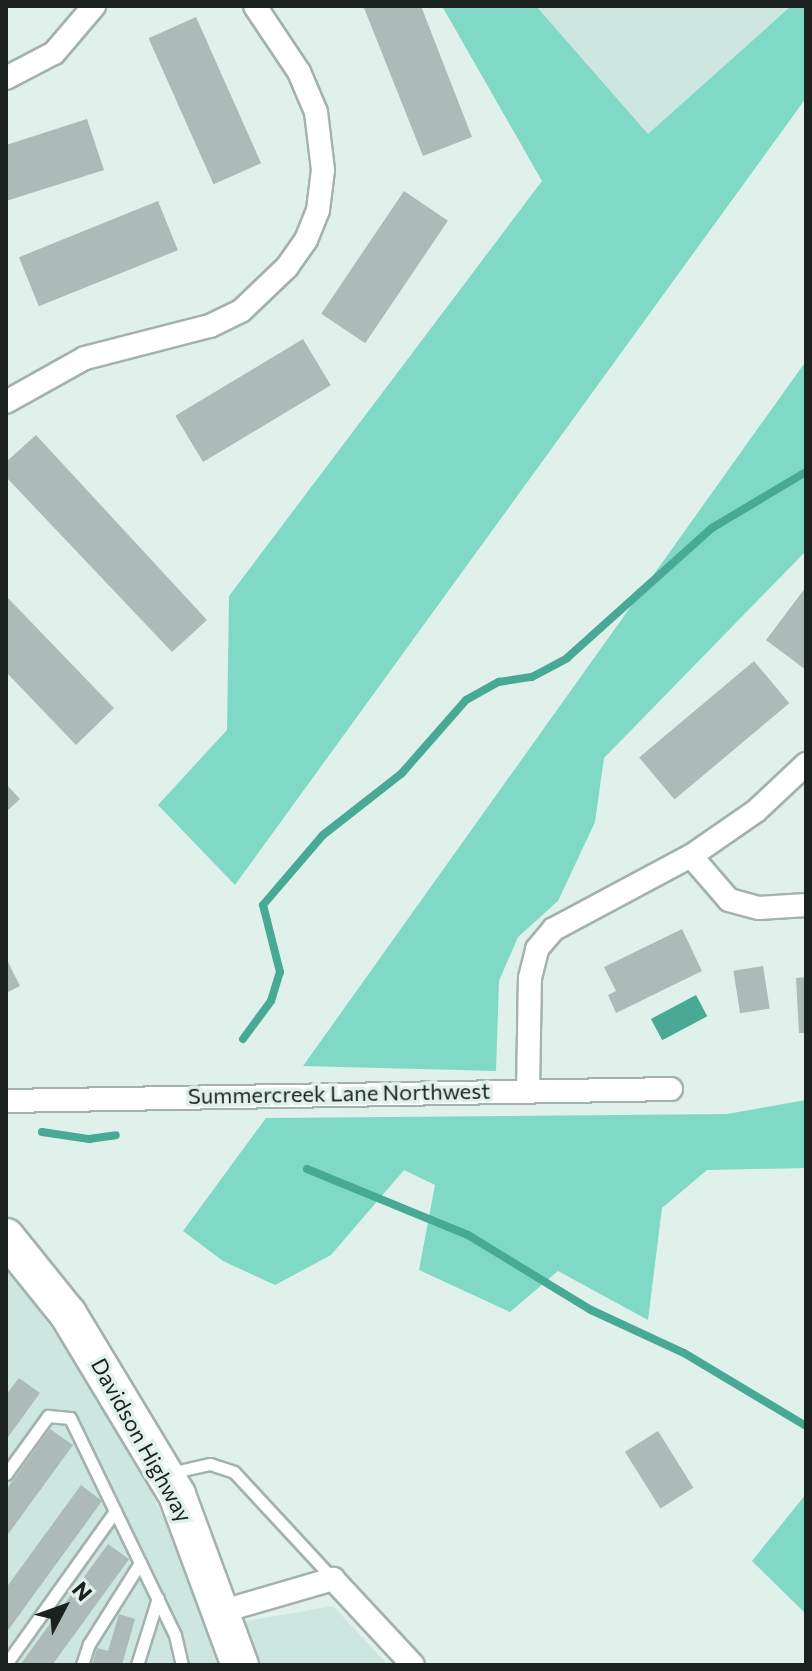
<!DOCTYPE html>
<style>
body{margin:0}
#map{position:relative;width:812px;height:1671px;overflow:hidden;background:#e0f1ec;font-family:Commissioner,sans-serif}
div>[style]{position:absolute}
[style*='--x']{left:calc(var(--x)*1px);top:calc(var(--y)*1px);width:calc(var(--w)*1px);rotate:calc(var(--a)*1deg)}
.built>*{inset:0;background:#cde6df}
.green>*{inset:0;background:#7fd9c4}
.water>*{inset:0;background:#48a994;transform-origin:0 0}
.stream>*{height:8px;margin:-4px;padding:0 4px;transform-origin:4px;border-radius:4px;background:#48a994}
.building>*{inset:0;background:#acbbb7;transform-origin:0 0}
.roads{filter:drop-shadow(2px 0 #a3b2ae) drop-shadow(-2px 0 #a3b2ae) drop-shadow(0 2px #a3b2ae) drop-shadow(0 -2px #a3b2ae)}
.lane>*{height:11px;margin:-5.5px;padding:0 5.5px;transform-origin:5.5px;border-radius:5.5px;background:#fff}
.street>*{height:22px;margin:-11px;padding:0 11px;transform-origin:11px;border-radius:11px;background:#fff}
.primary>*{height:36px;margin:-18px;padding:0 18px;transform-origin:18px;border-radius:18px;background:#fff}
span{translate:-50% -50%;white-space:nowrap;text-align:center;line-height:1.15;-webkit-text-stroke:7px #e0f1ec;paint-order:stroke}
.street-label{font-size:22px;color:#1b211f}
.frame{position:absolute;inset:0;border:8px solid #1b211f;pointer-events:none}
.north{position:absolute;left:24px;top:1567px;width:80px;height:80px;-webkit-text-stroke:6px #e0f1ec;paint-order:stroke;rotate:49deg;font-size:22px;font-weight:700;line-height:32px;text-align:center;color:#1b211f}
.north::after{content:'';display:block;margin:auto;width:28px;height:36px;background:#1b211f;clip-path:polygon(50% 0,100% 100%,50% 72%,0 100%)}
</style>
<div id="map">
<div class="built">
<div style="clip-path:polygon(536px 6px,791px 6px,648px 134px)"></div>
<div style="clip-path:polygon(6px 1264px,119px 1425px,174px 1540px,207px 1628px,333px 1606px,388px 1665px,6px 1665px)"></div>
</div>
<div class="green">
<div style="clip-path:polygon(442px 6px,536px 6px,648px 134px,791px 6px,806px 6px,806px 98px,235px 885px,158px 805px,227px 730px,229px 596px,542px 181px)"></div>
<div style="clip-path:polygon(806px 361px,806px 551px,604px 758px,595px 822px,558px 901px,518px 937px,499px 981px,496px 1071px,303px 1066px)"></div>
<div style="clip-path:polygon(806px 1100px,806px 1168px,707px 1170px,662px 1208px,648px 1320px,558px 1271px,510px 1312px,419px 1270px,435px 1185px,404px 1170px,331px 1255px,275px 1285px,223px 1261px,183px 1231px,266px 1118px,727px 1114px)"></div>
<div style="clip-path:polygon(806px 1494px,806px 1614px,752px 1561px)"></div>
</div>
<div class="water">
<div style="left:696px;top:995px;width:24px;height:51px;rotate:62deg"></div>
</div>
<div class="stream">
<div style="--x:243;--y:1039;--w:47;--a:-53.6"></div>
<div style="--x:271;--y:1001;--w:30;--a:-73"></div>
<div style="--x:280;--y:972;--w:69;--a:-104.2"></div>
<div style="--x:263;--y:905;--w:92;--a:-49.4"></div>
<div style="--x:323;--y:835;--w:100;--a:-38.1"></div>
<div style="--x:402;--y:773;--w:97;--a:-48.8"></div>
<div style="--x:466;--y:700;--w:38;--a:-29"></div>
<div style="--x:499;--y:682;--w:33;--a:-9"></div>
<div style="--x:532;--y:677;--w:40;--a:-28"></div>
<div style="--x:567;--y:658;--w:195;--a:-41.9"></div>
<div style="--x:712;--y:528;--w:109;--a:-30.8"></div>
<div style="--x:42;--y:1132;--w:48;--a:8.5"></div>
<div style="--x:89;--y:1139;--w:27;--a:-8"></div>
<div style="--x:307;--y:1169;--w:174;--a:22.3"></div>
<div style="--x:468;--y:1235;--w:144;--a:31.4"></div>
<div style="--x:591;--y:1310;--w:102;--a:24.8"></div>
<div style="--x:684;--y:1353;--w:142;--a:30.9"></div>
</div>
<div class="building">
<div style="clip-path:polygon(369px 6px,421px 6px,472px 137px,423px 156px,364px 8px)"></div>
<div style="left:196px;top:17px;width:160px;height:52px;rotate:66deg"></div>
<div style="clip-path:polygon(87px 119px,104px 170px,6px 201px,6px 145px)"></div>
<div style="left:404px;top:191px;width:53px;height:148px;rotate:34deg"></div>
<div style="left:158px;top:201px;width:53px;height:150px;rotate:68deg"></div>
<div style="left:303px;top:339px;width:54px;height:149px;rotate:59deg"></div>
<div style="clip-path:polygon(36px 435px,207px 620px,172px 652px,6px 477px,6px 462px)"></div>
<div style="clip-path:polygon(806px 587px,806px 670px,766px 640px)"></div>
<div style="clip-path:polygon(6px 596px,114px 708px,76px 745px,6px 672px)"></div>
<div style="left:754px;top:661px;width:55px;height:150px;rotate:50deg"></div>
<div style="clip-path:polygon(6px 784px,20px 799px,6px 812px)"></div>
<div style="clip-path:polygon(682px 929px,702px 971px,616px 1013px,608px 995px,616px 991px,604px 967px)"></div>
<div style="clip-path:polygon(6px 958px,20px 986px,6px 993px)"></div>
<div style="left:763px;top:966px;width:43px;height:30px;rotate:81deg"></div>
<div style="clip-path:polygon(806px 977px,806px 1033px,799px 1033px,796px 978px)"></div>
<div style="clip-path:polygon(19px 1378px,40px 1393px,6px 1440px,6px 1395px)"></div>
<div style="clip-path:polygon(50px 1429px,73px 1445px,6px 1537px,6px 1490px)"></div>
<div style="left:658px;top:1431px;width:67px;height:39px;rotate:58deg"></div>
<div style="clip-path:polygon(81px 1485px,102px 1501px,6px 1633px,6px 1588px)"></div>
<div style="left:108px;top:1544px;width:26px;height:150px;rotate:36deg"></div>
<div style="clip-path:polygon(119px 1614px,135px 1619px,122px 1665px,92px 1665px,97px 1648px,108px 1651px)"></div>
</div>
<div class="roads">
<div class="lane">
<div style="--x:170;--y:1473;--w:41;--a:-12.7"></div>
<div style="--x:210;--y:1464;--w:25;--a:18"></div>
<div style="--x:234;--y:1472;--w:146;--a:47.2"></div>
<div style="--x:6;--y:1474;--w:72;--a:-54.1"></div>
<div style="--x:48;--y:1416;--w:22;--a:5"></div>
<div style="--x:70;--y:1418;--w:241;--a:64.2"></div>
<div style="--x:175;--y:1635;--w:31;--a:77"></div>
<div style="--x:6;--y:1664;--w:188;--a:-54.5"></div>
<div style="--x:82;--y:1665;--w:22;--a:-72"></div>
<div style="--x:89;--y:1644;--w:96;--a:-57.8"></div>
<div style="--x:137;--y:1665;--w:70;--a:-72.6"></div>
</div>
<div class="street">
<div style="--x:6;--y:78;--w:54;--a:-27.5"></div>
<div style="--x:54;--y:53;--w:62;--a:-49.6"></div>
<div style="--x:6;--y:402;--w:90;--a:-29.1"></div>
<div style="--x:85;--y:358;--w:129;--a:-14.4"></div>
<div style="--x:210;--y:326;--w:34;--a:-26"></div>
<div style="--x:241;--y:311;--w:64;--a:-43.7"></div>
<div style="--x:287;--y:267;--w:33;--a:-55"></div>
<div style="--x:306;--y:240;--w:32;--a:-68"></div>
<div style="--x:318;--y:210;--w:40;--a:-82.9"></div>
<div style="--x:323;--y:170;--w:58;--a:-96.9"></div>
<div style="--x:316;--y:112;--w:43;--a:-113"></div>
<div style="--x:299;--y:72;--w:79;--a:-123.7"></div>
<div style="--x:691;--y:856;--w:58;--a:49.2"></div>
<div style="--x:729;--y:900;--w:31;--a:15"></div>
<div style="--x:759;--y:908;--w:47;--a:-3.7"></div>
<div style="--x:528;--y:1090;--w:112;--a:-89"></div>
<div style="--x:530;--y:978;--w:30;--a:-76"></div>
<div style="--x:537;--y:949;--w:26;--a:-50"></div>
<div style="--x:554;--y:929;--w:155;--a:-28.1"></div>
<div style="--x:691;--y:856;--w:79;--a:-34.7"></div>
<div style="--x:756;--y:811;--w:69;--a:-43.2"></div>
<div style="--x:6;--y:1101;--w:665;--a:-1.03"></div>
<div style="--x:223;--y:1611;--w:115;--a:-16.2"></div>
<div style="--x:333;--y:1579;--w:117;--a:47.1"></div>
</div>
<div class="primary">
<div style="--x:6;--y:1237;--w:99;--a:51.2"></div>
<div style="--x:68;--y:1314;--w:211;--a:58.9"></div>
<div style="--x:177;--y:1495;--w:181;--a:69.7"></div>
</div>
</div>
<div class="street-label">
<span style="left:339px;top:1093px;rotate:-1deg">Summercreek Lane Northwest</span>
<span style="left:142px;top:1440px;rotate:61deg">Davidson Highway</span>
</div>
<div class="frame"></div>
<div class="north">N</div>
</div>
